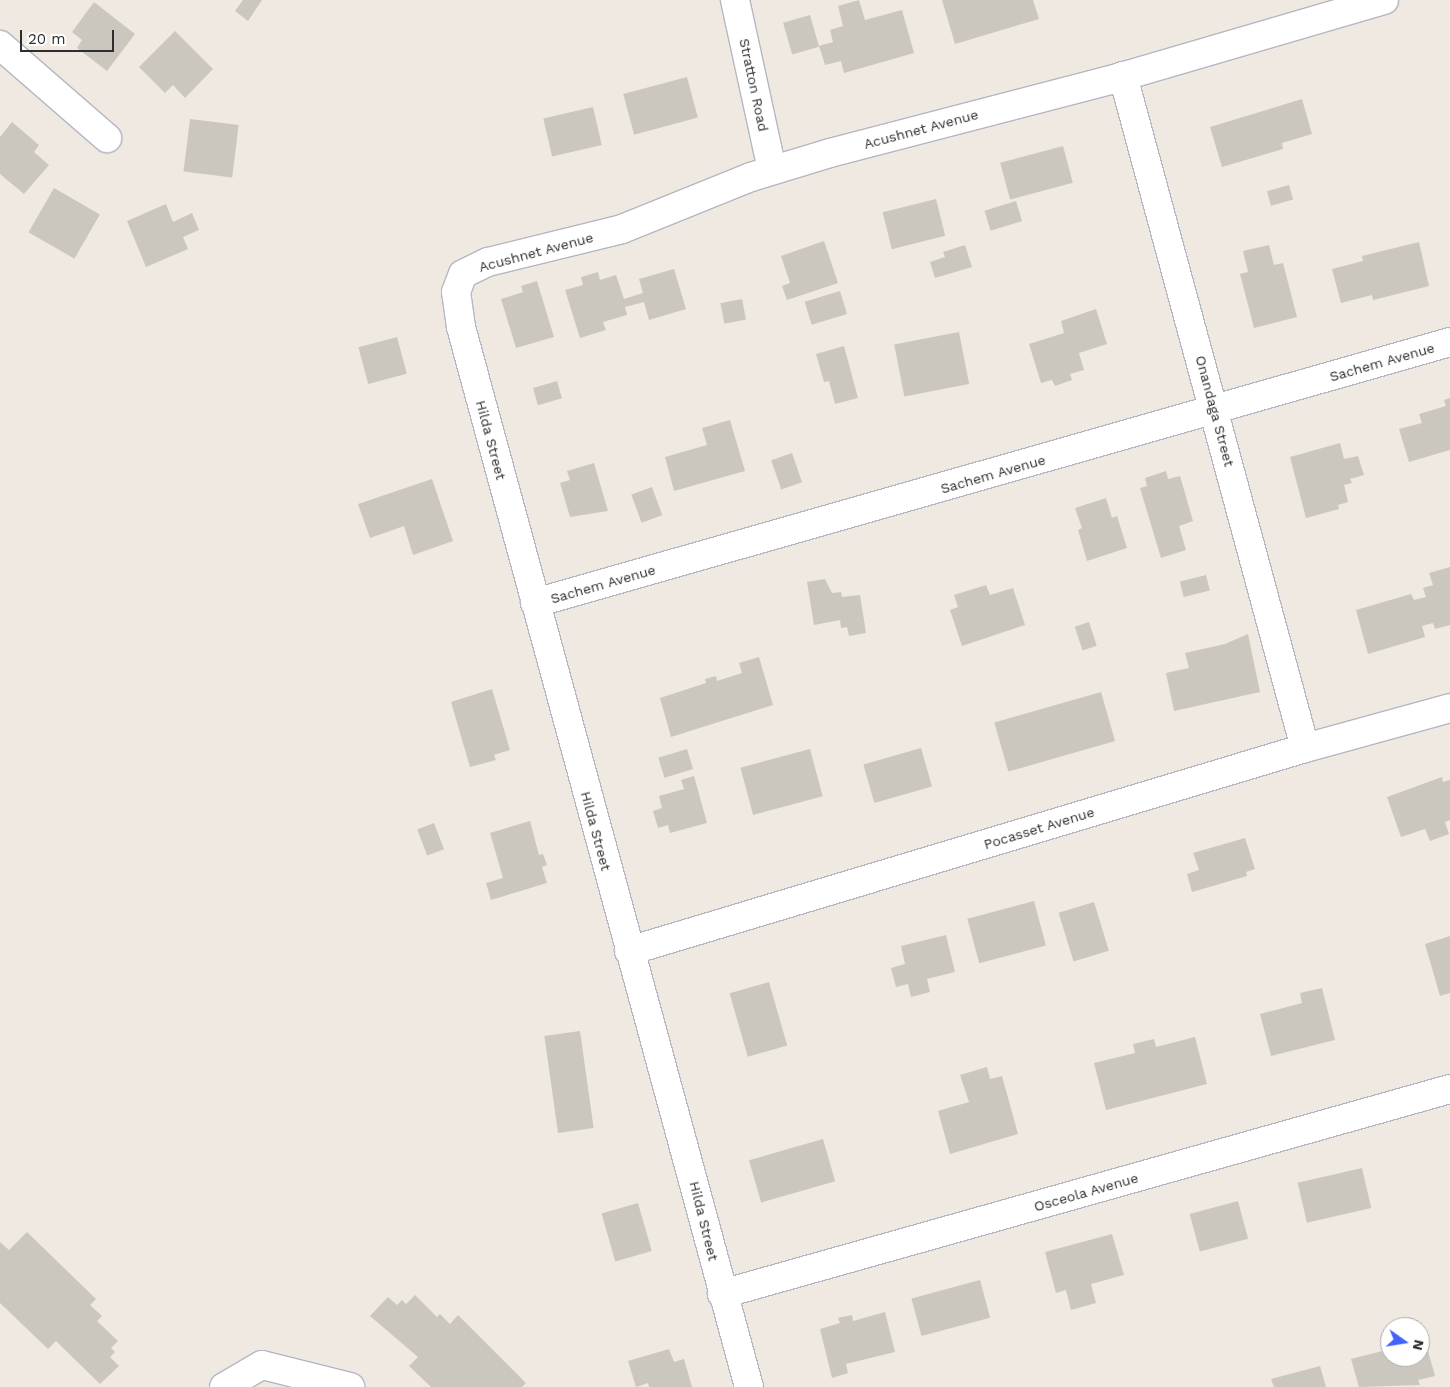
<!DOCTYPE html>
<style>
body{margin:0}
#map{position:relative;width:1450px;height:1387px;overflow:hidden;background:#efe9e1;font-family:"Work Sans",sans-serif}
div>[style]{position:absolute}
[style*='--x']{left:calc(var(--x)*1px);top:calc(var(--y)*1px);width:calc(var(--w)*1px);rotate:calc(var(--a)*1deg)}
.building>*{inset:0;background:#cbc7bf;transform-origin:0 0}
.roads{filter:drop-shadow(1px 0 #b4b7c1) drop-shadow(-1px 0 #b4b7c1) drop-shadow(0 1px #b4b7c1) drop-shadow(0 -1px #b4b7c1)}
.minor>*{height:28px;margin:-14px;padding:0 14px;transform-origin:14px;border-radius:14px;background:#fff}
span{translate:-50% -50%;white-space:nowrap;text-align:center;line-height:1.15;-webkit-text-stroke:4px #fff;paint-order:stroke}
.street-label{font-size:14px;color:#2e2e2e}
.north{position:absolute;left:1380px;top:1317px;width:50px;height:50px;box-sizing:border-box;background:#fff;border:1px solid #ababab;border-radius:50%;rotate:103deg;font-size:14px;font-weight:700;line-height:20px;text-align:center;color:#2e2e2e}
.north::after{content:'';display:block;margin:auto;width:18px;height:22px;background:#4264fb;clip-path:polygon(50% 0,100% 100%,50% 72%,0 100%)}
.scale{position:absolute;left:20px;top:30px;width:94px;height:22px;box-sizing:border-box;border:2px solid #2e2e2e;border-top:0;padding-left:6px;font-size:15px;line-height:18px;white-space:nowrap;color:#2e2e2e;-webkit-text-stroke:4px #fff;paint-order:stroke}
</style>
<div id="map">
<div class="building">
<div style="clip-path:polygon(243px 0,262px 0,248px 21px,235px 11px)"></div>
<div style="clip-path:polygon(859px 0,865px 20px,902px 10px,914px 53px,844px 73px,841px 61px,825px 65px,819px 46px,833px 42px,830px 30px,843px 26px,838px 6px)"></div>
<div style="clip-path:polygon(942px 0,1033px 0,1039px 19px,955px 44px)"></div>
<div style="clip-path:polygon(94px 2px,135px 34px,107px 71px,77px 48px,82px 40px,72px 32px)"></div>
<div style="left:810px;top:15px;width:33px;height:28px;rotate:74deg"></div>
<div style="clip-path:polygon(175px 31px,213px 69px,185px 98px,173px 85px,165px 93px,139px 67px)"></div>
<div style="left:687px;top:77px;width:42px;height:66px;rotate:75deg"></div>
<div style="clip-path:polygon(1302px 99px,1312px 134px,1282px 143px,1283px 149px,1222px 167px,1210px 127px)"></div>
<div style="left:593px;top:107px;width:39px;height:51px;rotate:77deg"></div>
<div style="left:190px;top:119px;width:49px;height:53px;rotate:7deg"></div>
<div style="clip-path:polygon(12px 122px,39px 145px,34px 152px,49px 165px,24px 194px,0 174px,0 137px)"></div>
<div style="left:1063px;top:146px;width:38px;height:65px;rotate:75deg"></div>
<div style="left:1289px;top:185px;width:15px;height:23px;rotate:74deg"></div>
<div style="left:54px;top:188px;width:53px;height:51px;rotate:30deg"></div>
<div style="left:936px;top:199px;width:38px;height:55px;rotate:76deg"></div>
<div style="left:1016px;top:201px;width:21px;height:33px;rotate:73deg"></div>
<div style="clip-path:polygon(166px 204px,173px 222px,192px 213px,199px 230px,183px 237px,188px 249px,146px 267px,127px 221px)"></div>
<div style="clip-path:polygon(824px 241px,838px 283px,787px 300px,782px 286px,790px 283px,781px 256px)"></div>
<div style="clip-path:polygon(1419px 242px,1429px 286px,1373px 300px,1372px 295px,1341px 303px,1332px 269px,1363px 261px,1362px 256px)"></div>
<div style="clip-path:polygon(965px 245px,972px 267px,935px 278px,930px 262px,945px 257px,943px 252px)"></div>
<div style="clip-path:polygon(1269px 245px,1274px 265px,1283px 263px,1297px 317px,1254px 328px,1240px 274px,1248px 272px,1243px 251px)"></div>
<div style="clip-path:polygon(674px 269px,686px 309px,649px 320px,644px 302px,625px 307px,627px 315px,603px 322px,606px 330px,580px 338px,565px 290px,583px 285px,581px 277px,598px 272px,600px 280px,616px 275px,624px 299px,643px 293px,639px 279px)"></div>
<div style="clip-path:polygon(537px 281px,554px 337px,516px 348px,501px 299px,523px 292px,521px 286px)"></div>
<div style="left:840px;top:291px;width:24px;height:37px;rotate:73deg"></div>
<div style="left:742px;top:299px;width:21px;height:22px;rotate:79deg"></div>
<div style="clip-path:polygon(1096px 309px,1107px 344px,1079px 353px,1084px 370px,1070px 374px,1072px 380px,1055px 386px,1052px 380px,1041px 383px,1029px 344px,1064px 333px,1061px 321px)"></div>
<div style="left:959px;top:332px;width:53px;height:66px;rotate:79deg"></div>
<div style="left:397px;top:337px;width:38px;height:40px;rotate:75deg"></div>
<div style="clip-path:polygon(844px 346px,858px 398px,835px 404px,829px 381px,824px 382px,816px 354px)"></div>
<div style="left:557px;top:381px;width:18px;height:25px;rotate:74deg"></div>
<div style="clip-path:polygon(1450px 398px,1450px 450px,1409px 462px,1399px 429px,1422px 423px,1419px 414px,1446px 406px,1444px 400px)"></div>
<div style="clip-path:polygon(730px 420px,745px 471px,674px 491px,665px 457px,707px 445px,702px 428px)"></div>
<div style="clip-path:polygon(1340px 443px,1344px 459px,1358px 456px,1364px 475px,1350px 479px,1352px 483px,1344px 485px,1348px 502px,1338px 505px,1339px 509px,1306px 518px,1290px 457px)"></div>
<div style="left:792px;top:453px;width:31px;height:22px;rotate:71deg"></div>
<div style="clip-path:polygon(594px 463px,608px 511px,570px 517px,560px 483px,570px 480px,567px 471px)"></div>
<div style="clip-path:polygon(1166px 471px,1168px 479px,1180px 476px,1193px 521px,1179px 526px,1186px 550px,1161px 558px,1140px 488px,1147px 486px,1145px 478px)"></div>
<div style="clip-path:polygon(432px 479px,453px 541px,413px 555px,404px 526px,370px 538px,358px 504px)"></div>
<div style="left:652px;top:487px;width:30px;height:22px;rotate:70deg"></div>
<div style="clip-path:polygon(1106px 498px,1112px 518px,1117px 516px,1127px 548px,1087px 561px,1078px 530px,1082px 528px,1075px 508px)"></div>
<div style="clip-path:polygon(1450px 567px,1450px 625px,1435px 629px,1433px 623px,1422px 626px,1425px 637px,1368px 654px,1356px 610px,1411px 594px,1414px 600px,1426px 597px,1423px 588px,1433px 585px,1429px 573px)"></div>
<div style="left:1206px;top:575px;width:16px;height:27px;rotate:76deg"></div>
<div style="clip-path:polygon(825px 579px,832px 593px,841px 592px,842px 597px,860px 595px,866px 633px,849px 636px,847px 627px,841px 628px,840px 620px,814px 625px,807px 582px)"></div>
<div style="clip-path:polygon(986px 585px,990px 595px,1013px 588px,1025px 625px,962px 646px,950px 610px,958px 607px,954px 595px)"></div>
<div style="left:1089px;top:622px;width:25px;height:15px;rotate:72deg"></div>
<div style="clip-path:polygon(1248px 634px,1260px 692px,1174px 711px,1166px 673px,1189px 668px,1185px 653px,1225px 644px)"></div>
<div style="clip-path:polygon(759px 657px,773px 705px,671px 737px,660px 698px,706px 683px,705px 679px,716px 676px,717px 681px,742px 673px,739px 663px)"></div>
<div style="clip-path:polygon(492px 689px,510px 750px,494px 755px,496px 760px,470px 767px,451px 702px)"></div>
<div style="left:1101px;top:692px;width:51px;height:111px;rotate:74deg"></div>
<div style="left:921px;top:748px;width:40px;height:60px;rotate:74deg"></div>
<div style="left:687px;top:749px;width:21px;height:30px;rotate:73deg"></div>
<div style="left:810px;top:749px;width:49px;height:72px;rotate:75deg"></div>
<div style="clip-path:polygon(694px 776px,707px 823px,670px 833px,668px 825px,658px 828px,653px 811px,662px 808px,659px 796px,684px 789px,681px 780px)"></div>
<div style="clip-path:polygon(1442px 777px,1443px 782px,1450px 780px,1450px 820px,1445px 822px,1449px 834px,1430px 841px,1425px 829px,1401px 837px,1387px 797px)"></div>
<div style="clip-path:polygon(530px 821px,539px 855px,543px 854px,547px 865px,542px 867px,547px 883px,491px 900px,486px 883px,503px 878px,490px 833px)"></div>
<div style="left:434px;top:823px;width:28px;height:18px;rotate:69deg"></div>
<div style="clip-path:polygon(1245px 838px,1255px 869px,1246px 872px,1247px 876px,1192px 892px,1187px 874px,1199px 870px,1193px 853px)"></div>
<div style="left:1034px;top:901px;width:46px;height:69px;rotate:75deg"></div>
<div style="left:1094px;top:902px;width:51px;height:37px;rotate:73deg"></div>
<div style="clip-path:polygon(946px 935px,955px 972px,927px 979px,930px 992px,911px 997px,908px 984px,896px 987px,891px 968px,905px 964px,901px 946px)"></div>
<div style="clip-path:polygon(1450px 936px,1450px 993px,1440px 996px,1425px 944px)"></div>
<div style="left:769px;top:982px;width:66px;height:41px;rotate:74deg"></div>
<div style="clip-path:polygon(1322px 988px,1335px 1040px,1271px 1056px,1260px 1014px,1302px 1003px,1300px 993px)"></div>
<div style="left:580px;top:1031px;width:98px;height:36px;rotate:82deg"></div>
<div style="clip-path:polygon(1195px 1037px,1207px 1084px,1106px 1110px,1094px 1063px,1135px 1053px,1133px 1044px,1154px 1039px,1156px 1047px)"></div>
<div style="clip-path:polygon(987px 1067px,990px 1079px,1002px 1076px,1018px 1134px,950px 1154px,938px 1111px,969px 1102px,960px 1075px)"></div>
<div style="left:823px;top:1139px;width:44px;height:77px;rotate:74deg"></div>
<div style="left:1362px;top:1168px;width:41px;height:66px;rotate:77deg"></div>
<div style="left:1238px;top:1201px;width:39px;height:50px;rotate:75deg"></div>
<div style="left:638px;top:1203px;width:50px;height:38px;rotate:74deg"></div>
<div style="clip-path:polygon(27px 1232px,96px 1299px,90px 1305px,102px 1316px,97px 1321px,118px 1341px,111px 1348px,115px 1352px,110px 1357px,119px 1366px,100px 1384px,56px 1341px,48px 1349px,0 1303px,0 1242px,9px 1250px)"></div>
<div style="clip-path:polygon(1112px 1234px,1124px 1275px,1091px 1284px,1096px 1303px,1071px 1310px,1066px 1290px,1056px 1293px,1045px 1252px)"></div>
<div style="left:980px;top:1280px;width:39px;height:71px;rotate:75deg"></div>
<div style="clip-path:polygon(415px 1295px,437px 1317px,440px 1314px,450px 1324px,458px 1315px,526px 1383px,522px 1387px,431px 1387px,409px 1366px,418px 1357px,370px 1316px,388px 1297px,397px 1305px,402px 1300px,406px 1304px)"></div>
<div style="clip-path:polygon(885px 1312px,895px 1352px,846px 1364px,848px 1373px,832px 1378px,820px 1329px,840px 1323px,838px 1318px,852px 1315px,853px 1321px)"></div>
<div style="clip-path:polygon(1426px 1344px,1435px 1376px,1418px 1380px,1420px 1385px,1359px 1387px,1351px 1359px,1390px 1349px,1390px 1357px,1420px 1357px,1420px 1345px)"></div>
<div style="clip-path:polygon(669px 1349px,674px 1362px,684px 1359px,692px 1387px,649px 1387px,648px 1383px,636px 1387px,628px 1361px)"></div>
<div style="clip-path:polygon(1320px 1366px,1326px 1387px,1274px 1387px,1271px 1379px)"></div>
</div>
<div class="roads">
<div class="minor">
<div style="--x:735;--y:0;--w:174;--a:77.7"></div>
<div style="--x:0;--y:45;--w:142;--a:41"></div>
<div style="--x:1123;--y:76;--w:696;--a:74.85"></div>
<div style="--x:535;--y:603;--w:951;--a:-15.92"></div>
<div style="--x:629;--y:951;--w:706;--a:-16.71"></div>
<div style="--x:1305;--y:748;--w:150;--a:-15.4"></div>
<div style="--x:722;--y:1294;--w:756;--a:-15.73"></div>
<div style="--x:224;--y:1387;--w:44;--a:-30.1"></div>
<div style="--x:262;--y:1365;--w:91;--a:14"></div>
<div style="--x:749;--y:1387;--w:1098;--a:-105.2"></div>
<div style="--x:461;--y:327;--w:35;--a:-98"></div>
<div style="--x:456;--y:292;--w:19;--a:-69"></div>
<div style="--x:463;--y:274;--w:28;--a:-26"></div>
<div style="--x:488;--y:262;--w:138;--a:-13.8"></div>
<div style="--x:622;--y:229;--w:139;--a:-22"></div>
<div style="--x:751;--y:177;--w:83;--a:-16.9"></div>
<div style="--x:830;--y:153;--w:301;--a:-14.6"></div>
<div style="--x:1121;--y:77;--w:274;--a:-16.3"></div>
</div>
</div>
<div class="street-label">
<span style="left:754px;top:85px;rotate:78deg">Stratton Road</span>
<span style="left:921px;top:129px;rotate:-15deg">Acushnet Avenue</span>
<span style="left:536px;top:252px;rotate:-15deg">Acushnet Avenue</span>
<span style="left:1382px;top:362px;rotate:-16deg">Sachem Avenue</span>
<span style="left:1215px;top:411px;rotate:75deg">Onandaga Street</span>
<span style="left:491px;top:440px;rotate:75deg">Hilda Street</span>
<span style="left:993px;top:474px;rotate:-16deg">Sachem Avenue</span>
<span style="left:603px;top:584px;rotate:-16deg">Sachem Avenue</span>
<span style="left:1039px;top:828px;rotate:-17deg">Pocasset Avenue</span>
<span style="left:596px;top:831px;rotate:75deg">Hilda Street</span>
<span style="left:1086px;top:1192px;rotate:-16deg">Osceola Avenue</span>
<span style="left:704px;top:1221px;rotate:76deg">Hilda Street</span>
</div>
<div class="north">N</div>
<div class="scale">20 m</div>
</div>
